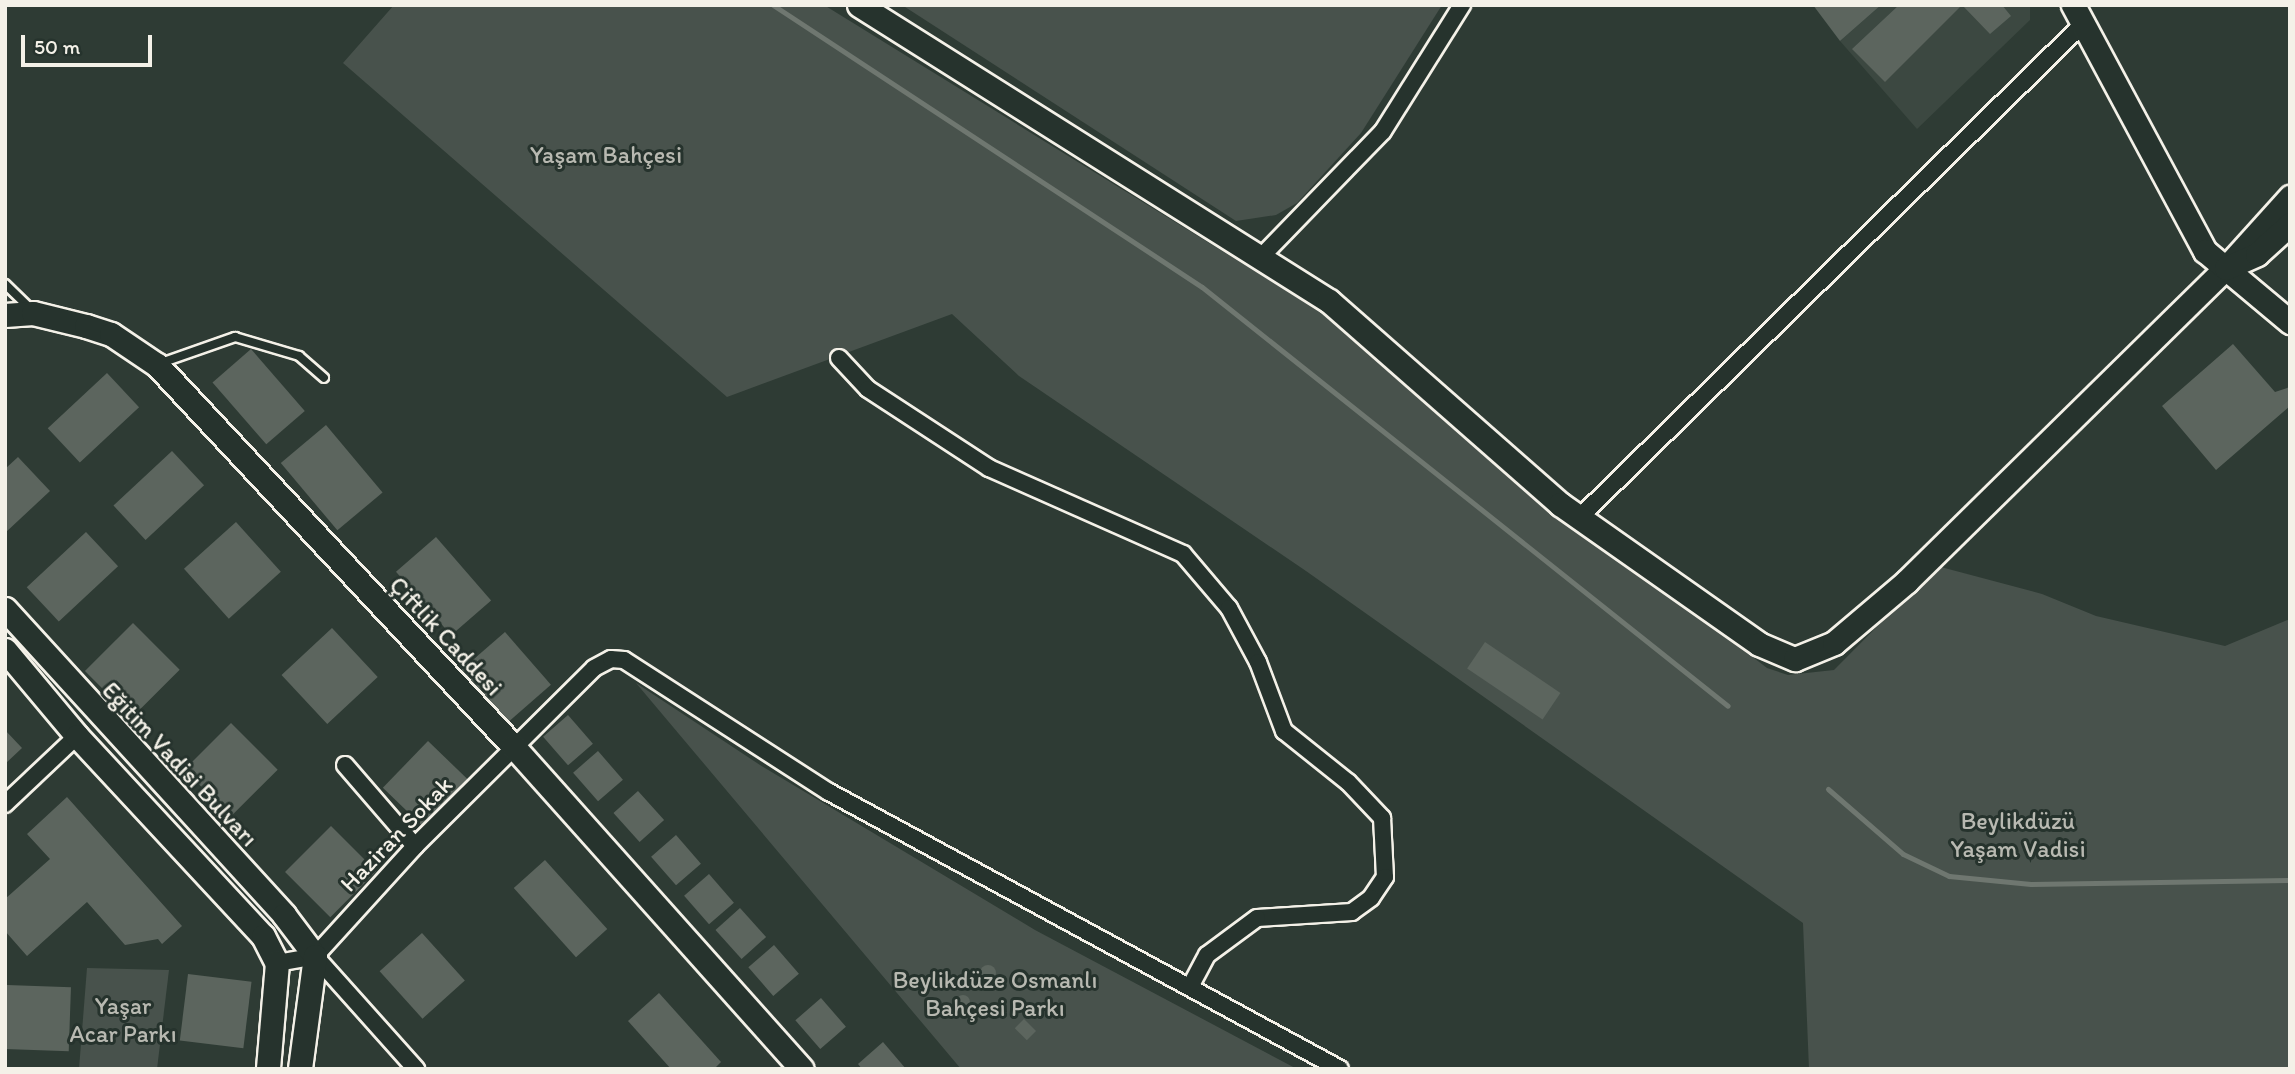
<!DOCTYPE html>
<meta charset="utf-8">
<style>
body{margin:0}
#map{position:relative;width:2295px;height:1074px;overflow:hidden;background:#2e3b34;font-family:Itim,sans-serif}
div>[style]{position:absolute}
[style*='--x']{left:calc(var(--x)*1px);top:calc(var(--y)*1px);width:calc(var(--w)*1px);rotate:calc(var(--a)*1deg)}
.built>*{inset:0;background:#3c4841}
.green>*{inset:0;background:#48524c}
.stream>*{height:5px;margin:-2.5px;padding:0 2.5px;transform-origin:2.5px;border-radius:2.5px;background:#6f7770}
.building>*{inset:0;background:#5c655e;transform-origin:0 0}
.round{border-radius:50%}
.roads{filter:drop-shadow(2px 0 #f4f1e8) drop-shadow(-2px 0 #f4f1e8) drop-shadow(0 2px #f4f1e8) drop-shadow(0 -2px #f4f1e8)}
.lane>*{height:8px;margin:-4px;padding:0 4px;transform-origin:4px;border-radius:4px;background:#26332d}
.street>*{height:16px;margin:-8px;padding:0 8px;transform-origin:8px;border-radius:8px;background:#26332d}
.secondary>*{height:23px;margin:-11.5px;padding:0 11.5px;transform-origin:11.5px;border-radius:11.5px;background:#26332d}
span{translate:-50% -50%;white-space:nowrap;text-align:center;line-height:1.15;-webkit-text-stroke:6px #26332d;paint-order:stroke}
.park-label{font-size:24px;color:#b8b9b1}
.street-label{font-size:24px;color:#f4f1e8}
.frame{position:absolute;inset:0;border:7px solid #f4f1e8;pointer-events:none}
.scale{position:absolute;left:21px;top:35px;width:131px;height:32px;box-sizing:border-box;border:4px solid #f4f1e8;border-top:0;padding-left:9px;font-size:21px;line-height:24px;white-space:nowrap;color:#f4f1e8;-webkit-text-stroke:5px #26332d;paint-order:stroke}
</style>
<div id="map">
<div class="built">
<div style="clip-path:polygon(1881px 5px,2030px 5px,2030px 20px,1917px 129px,1840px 41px)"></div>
</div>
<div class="green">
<div style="clip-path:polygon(394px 5px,824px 5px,1350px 330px,1568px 515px,1767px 668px,1788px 675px,1834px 670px,1937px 566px,2042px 594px,2096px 616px,2225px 646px,2290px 619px,2290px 1069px,1809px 1069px,1803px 923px,1306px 571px,1019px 376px,952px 314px,727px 397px,343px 63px)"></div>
<div style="clip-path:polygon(902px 5px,1442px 5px,1361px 133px,1297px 203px,1276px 215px,1236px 221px)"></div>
<div style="clip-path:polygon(636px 683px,760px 765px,1035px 930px,1297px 1069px,961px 1069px)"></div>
<div style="clip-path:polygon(87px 968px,169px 970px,157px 1069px,79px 1069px)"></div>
</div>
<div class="stream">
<div style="--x:773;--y:5;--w:513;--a:33.32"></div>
<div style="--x:1202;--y:287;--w:672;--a:38.54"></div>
<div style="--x:1828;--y:789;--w:99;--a:40.9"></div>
<div style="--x:1903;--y:854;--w:51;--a:25.6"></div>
<div style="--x:1949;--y:876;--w:82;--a:5.6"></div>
<div style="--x:2031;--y:884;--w:259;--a:-0.9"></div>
</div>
<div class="building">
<div style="clip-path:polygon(1813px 5px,1881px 5px,1840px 41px)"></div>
<div style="clip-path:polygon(1899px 5px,2002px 5px,2011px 16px,1990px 34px,1962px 5px,1885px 82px,1852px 49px)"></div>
<div style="clip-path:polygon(2233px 344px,2275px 392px,2290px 387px,2290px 406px,2216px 470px,2162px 406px)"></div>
<div style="left:251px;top:349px;width:82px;height:51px;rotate:49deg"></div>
<div style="left:107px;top:373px;width:47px;height:81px;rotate:47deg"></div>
<div style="left:326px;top:425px;width:88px;height:59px;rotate:50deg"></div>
<div style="left:172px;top:451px;width:47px;height:80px;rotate:47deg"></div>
<div style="clip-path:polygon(18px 457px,50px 491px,5px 533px,5px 469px)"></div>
<div style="left:236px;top:522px;width:67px;height:70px;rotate:48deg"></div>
<div style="left:86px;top:532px;width:47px;height:81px;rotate:47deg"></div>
<div style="left:436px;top:537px;width:84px;height:53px;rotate:49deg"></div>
<div style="left:133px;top:623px;width:66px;height:68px;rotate:45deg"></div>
<div style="left:332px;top:628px;width:67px;height:69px;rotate:47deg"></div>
<div style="left:505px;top:632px;width:70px;height:58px;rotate:49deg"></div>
<div style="left:1485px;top:642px;width:91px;height:32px;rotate:34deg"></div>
<div style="left:568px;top:715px;width:38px;height:33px;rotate:49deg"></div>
<div style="left:231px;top:723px;width:66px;height:66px;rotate:45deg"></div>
<div style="clip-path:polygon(5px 730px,22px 748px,5px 764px)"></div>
<div style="left:428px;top:741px;width:63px;height:65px;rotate:44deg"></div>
<div style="left:598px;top:751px;width:38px;height:33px;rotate:49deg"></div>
<div style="left:638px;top:791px;width:39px;height:33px;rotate:48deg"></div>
<div style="clip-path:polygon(67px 797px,182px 926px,162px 944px,158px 939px,125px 945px,87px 902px,27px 956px,5px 931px,5px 899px,50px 859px,27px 834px)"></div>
<div style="left:331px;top:826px;width:64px;height:65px;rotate:45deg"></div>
<div style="left:676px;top:835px;width:38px;height:33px;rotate:49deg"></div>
<div style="left:545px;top:860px;width:93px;height:42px;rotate:48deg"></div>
<div style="left:709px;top:874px;width:38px;height:33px;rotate:49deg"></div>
<div style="left:740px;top:908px;width:39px;height:33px;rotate:48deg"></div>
<div style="left:422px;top:933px;width:64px;height:57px;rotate:48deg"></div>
<div style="left:774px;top:945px;width:38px;height:34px;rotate:49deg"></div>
<div class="round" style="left:980px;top:965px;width:16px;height:16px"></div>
<div style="left:188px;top:974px;width:64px;height:67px;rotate:7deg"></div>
<div style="left:7px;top:985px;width:64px;height:64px;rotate:2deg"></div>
<div style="clip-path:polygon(659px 993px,721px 1062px,714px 1069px,671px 1069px,628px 1021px)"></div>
<div class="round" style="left:956px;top:995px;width:14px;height:14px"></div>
<div style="left:821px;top:998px;width:38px;height:34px;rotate:49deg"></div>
<div style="left:1024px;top:1019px;width:17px;height:13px;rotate:45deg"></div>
<div style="clip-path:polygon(883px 1042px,906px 1069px,862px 1069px,858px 1064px)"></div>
</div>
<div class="roads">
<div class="lane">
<div style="--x:5;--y:284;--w:35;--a:44"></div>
<div style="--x:158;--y:364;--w:82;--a:-19.3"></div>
<div style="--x:235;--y:337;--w:67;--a:16.5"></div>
<div style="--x:299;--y:356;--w:33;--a:41"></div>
</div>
<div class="street">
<div style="--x:1261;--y:257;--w:175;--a:-45.9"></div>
<div style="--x:1383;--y:131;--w:149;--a:-57.9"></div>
<div style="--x:839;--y:358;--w:42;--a:46.9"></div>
<div style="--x:868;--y:389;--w:145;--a:33.1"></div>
<div style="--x:989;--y:468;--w:212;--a:23.9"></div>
<div style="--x:1183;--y:554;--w:71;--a:49.6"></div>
<div style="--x:1229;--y:608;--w:61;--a:61.8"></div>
<div style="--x:1258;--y:662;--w:74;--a:69.4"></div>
<div style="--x:1284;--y:731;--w:82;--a:38.6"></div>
<div style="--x:1348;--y:782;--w:50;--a:46.6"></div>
<div style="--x:1382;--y:818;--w:59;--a:87.1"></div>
<div style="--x:1385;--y:877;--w:25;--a:124"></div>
<div style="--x:1371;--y:898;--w:24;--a:144"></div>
<div style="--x:1352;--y:912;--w:95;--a:176.4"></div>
<div style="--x:1257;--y:918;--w:62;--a:143.5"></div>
<div style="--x:1207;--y:955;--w:36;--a:118"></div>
<div style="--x:1579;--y:518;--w:706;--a:-44.43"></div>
<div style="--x:345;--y:765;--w:107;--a:49.2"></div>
<div style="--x:5;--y:804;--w:99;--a:-43.4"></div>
<div style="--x:315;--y:956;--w:149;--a:-47.7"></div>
<div style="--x:415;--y:846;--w:252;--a:-44.8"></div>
<div style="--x:594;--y:668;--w:19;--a:-28"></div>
<div style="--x:611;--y:659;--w:13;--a:4"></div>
<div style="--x:624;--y:660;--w:244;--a:32.8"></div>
<div style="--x:829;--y:792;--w:581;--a:28.46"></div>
<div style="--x:315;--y:956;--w:152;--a:48.2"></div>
<div style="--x:277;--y:963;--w:39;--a:-10"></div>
</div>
<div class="secondary">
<div style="--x:859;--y:5;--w:555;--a:32.2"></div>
<div style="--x:1329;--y:301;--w:308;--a:41.3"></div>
<div style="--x:1560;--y:504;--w:243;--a:35.1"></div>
<div style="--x:1759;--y:644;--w:39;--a:23"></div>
<div style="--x:1795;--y:659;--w:42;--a:-22.3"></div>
<div style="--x:1834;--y:643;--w:96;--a:-40.3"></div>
<div style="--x:1907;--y:581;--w:447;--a:-44.5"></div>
<div style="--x:2226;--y:268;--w:96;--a:-48"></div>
<div style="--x:2073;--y:5;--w:279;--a:61.8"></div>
<div style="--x:2205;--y:251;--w:111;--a:39.9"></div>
<div style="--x:2226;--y:268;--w:34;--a:-24"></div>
<div style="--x:2257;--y:254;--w:45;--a:-42.3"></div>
<div style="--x:5;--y:315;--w:28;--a:-4"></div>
<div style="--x:33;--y:313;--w:55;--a:13.8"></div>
<div style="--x:86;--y:326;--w:26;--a:18"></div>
<div style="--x:111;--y:334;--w:55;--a:34"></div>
<div style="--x:157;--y:365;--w:521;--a:46.94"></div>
<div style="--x:513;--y:746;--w:433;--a:48.2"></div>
<div style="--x:5;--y:609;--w:414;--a:47.6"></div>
<div style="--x:284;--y:915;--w:51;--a:52.9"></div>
<div style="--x:315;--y:956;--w:114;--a:97.6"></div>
<div style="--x:5;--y:650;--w:112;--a:50.1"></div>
<div style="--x:77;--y:736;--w:273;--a:47.1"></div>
<div style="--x:263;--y:936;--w:30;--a:63"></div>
<div style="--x:277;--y:963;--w:106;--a:94.9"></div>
</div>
</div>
<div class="park-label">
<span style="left:606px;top:155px">Yaşam Bahçesi</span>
<span style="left:2018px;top:835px">Beylikdüzü<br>Yaşam Vadisi</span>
<span style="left:995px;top:994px">Beylikdüze Osmanlı<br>Bahçesi Parkı</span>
<span style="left:123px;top:1020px">Yaşar<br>Acar Parkı</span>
</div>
<div class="street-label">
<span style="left:446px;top:636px;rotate:47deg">Çiftlik Caddesi</span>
<span style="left:180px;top:764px;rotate:47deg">Eğitim Vadisi Bulvarı</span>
<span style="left:396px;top:834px;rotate:-46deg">Haziran Sokak</span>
</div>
<div class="frame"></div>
<div class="scale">50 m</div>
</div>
